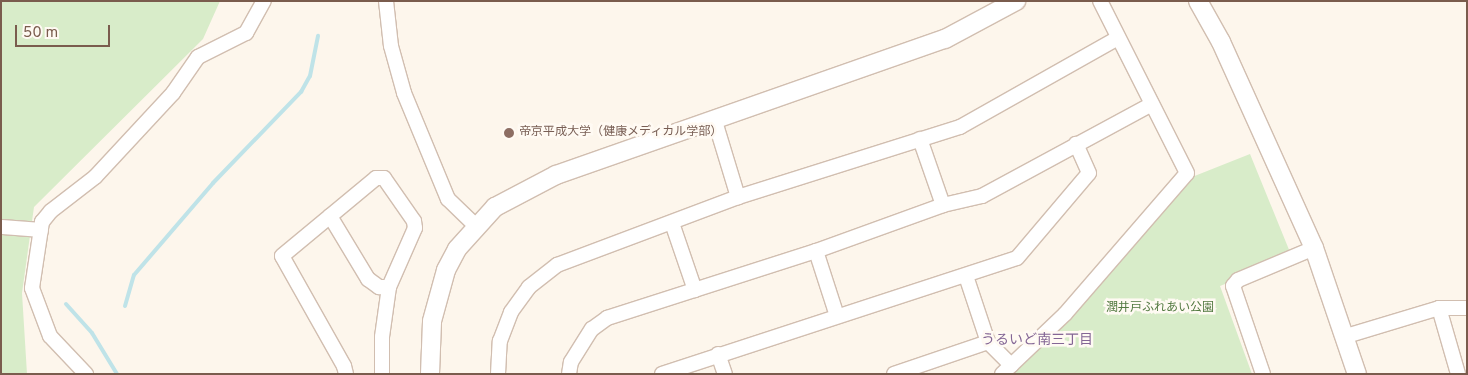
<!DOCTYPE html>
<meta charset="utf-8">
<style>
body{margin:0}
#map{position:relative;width:1468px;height:375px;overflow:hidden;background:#fdf6ec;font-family:Overpass,"Noto Sans JP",sans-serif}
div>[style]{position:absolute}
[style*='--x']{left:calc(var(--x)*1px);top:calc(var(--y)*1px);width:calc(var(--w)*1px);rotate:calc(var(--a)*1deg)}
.green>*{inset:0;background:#d8ecc9}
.stream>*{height:4px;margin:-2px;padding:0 2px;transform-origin:2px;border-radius:2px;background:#bfe3e8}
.roads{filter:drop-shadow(1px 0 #d1beb0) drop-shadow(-1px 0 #d1beb0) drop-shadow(0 1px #d1beb0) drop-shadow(0 -1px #d1beb0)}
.minor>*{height:14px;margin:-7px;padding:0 7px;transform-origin:7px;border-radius:7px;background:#fff}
.tertiary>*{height:18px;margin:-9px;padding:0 9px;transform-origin:9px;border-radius:9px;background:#fff}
.dots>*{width:14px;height:14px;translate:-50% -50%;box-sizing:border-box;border:2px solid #fffaf3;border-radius:50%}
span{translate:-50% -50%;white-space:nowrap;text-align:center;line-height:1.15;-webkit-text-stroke:5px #fffaf3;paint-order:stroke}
.education-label{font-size:12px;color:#785e54}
.left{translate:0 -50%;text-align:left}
.park-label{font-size:12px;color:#537a41}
.neighbourhood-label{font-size:14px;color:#846695}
.frame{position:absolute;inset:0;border:2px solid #7a5c4d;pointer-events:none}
.scale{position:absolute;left:15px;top:25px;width:95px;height:22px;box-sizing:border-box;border:2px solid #7a5c4d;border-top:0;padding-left:6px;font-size:15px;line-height:18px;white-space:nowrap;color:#7a5c4d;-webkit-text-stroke:4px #fffaf3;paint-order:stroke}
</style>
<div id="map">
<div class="green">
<div style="clip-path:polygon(1px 1px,220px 1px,203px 39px,34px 207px,22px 293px,27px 374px,1px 374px)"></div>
<div style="clip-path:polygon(1250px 154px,1292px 257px,1220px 286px,1252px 374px,1011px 374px,1187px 179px)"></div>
</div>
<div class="stream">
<div style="--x:66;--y:304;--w:39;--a:48"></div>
<div style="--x:92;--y:333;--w:48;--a:58.6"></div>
<div style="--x:125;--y:306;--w:32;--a:-74"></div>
<div style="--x:134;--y:275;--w:121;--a:-49.3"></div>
<div style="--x:213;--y:183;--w:127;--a:-46"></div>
<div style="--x:301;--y:92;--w:18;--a:-61"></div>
<div style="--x:310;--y:76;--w:41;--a:-78.7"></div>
</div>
<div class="roads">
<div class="minor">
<div style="--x:386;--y:1;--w:45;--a:83.7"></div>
<div style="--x:391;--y:46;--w:49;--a:74.5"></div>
<div style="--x:404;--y:93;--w:115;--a:67.5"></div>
<div style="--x:448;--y:199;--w:39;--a:44"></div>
<div style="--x:714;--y:118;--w:83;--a:73.1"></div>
<div style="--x:920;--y:139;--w:70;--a:70.8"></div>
<div style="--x:330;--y:216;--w:74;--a:58.9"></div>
<div style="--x:368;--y:279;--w:14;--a:36"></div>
<div style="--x:379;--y:287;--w:10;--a:0"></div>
<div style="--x:672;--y:223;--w:71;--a:71.1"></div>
<div style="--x:1;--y:227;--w:40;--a:4.3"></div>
<div style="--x:816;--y:251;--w:68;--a:72.1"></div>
<div style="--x:966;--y:276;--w:70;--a:71.6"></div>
<div style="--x:988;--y:342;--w:33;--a:45"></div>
<div style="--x:1439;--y:308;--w:69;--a:73.9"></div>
<div style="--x:1343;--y:337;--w:100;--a:-16.8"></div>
<div style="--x:1439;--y:308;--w:28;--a:0"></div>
<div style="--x:718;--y:354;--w:21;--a:71"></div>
<div style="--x:86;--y:374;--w:52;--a:-133.5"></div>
<div style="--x:50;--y:336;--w:51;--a:-110.6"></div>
<div style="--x:32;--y:288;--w:67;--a:-81.4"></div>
<div style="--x:42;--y:222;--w:14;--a:-51"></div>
<div style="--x:51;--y:211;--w:56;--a:-37.7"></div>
<div style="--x:95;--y:177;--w:115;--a:-47.1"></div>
<div style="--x:173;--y:93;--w:44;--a:-55.2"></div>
<div style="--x:198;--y:57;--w:54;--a:-26.6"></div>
<div style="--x:246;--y:33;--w:37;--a:-61"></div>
<div style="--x:346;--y:374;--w:8;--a:-104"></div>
<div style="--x:344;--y:366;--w:126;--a:-119.4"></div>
<div style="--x:282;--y:256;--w:122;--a:-39.7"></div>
<div style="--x:376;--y:178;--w:8;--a:0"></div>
<div style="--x:384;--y:178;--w:52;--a:55.1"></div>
<div style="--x:414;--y:221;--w:7;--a:82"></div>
<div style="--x:415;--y:228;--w:64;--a:113.8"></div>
<div style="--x:389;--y:287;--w:50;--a:98"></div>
<div style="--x:382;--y:337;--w:37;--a:90"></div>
<div style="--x:498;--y:374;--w:33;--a:-87"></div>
<div style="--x:500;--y:341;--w:31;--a:-69"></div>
<div style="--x:511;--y:312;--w:31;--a:-54"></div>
<div style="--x:529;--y:287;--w:36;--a:-38"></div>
<div style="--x:557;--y:265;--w:193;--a:-20.6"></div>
<div style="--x:738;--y:197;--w:233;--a:-17.5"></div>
<div style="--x:960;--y:127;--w:181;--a:-29.4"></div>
<div style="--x:569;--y:374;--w:12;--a:-81"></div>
<div style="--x:571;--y:362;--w:39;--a:-58"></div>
<div style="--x:592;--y:329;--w:19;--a:-36"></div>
<div style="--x:607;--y:318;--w:219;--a:-17.8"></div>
<div style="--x:816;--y:251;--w:135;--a:-19.9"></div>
<div style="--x:943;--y:205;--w:40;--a:-13"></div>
<div style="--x:982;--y:196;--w:193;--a:-28.4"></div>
<div style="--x:662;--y:374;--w:373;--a:-18.1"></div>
<div style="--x:1017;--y:258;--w:111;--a:-49.7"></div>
<div style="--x:1089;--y:173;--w:32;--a:-114"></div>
<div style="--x:894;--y:374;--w:99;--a:-18.8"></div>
<div style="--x:1002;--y:374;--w:87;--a:-43.6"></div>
<div style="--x:1065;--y:314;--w:186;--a:-49.1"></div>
<div style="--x:1187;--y:173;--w:193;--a:-116.8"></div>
<div style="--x:1263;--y:374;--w:93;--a:-108.8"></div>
<div style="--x:1233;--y:286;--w:8;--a:-50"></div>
<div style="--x:1238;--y:280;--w:82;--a:-22.8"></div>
</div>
<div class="tertiary">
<div style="--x:1198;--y:1;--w:47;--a:60.7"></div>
<div style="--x:1221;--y:42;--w:226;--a:65.7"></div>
<div style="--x:1314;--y:248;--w:133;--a:71.2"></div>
<div style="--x:430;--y:374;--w:53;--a:-87.8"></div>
<div style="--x:432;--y:321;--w:53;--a:-74.6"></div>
<div style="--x:446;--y:270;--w:24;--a:-62"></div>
<div style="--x:457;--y:249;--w:57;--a:-47.9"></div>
<div style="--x:495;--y:207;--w:69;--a:-27.7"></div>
<div style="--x:556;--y:175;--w:412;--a:-19.3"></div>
<div style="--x:945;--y:39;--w:81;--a:-28.2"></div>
</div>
</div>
<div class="dots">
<div style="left:509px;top:133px;background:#8d6e63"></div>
</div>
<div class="education-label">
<span class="left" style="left:519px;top:133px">帝京平成大学（健康メディカル学部）</span>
</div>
<div class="park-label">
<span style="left:1160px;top:309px">潤井戸ふれあい公園</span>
</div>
<div class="neighbourhood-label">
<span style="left:1037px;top:341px">うるいど南三丁目</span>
</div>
<div class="frame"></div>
<div class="scale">50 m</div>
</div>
